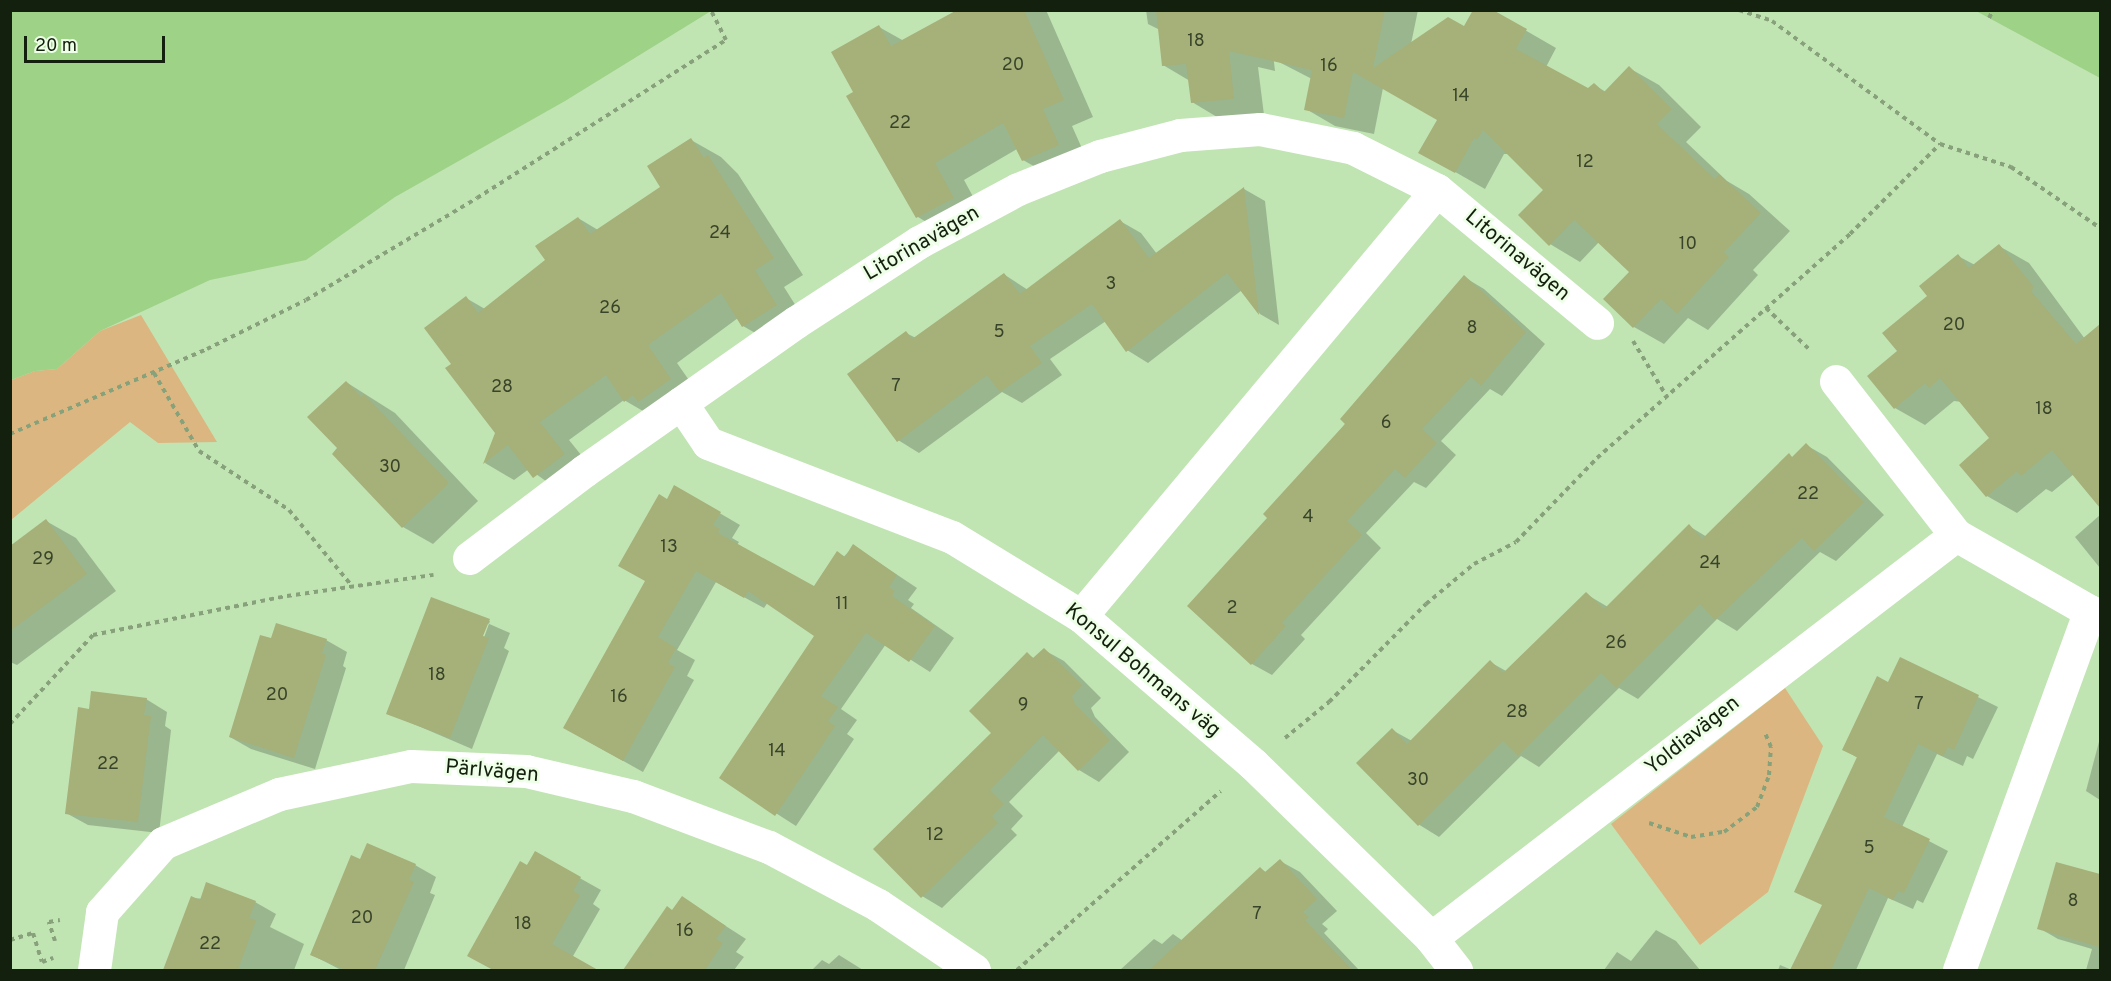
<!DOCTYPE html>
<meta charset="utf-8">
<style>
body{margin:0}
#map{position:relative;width:2111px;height:981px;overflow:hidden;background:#c1e4b3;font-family:Overpass,sans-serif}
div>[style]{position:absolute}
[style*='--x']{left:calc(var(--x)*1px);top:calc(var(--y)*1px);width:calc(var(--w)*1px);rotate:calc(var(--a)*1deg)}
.green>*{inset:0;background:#dbb680}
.water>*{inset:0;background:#9dd287}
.shadow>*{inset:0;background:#0003}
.building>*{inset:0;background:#a6b079}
.path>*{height:4px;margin-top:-2px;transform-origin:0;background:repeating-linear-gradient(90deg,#87a27b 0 4.5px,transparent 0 9px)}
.minor>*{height:33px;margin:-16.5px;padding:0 16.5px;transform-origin:16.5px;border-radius:16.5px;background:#fff}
span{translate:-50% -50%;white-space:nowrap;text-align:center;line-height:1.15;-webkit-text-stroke:5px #edffe6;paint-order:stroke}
.number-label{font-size:18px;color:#384429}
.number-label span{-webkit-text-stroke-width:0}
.street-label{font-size:21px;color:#14200e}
.frame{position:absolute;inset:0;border:12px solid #14200e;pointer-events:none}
.scale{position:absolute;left:24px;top:36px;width:141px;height:27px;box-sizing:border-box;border:3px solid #14200e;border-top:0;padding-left:8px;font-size:18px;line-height:21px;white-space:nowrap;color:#14200e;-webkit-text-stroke:4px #edffe6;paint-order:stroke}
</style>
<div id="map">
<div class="green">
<div style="clip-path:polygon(141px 315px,217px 442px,158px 443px,130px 422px,11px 520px,11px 380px,35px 371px,57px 369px,100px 331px)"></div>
<div style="clip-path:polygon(1785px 688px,1823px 746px,1768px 892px,1700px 945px,1611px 824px)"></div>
</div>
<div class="water">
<div style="clip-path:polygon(11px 10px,711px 10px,711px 11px,565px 101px,395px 197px,306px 260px,210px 280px,100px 331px,57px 369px,35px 371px,11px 380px)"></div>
<div style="clip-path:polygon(1976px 11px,2100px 11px,2100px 78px,1989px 18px)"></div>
</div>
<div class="shadow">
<div style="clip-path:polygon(961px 10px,1046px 10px,1093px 117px,1072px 126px,1088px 162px,1053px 177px,1023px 160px,1017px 149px,964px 180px,983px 215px,948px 235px,918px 217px,848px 96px,855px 92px,879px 27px,904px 41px)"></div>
<div style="clip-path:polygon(1146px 10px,1268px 10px,1275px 71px,1258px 67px,1264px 115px,1222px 120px,1192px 102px,1190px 81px,1163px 65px,1160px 30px,1148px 24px)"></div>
<div style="clip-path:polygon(1288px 10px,1418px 10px,1411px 44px,1465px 28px,1490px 10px,1556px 48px,1546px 67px,1588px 90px,1594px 85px,1606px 92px,1629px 68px,1659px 85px,1701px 127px,1686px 142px,1727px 181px,1749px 194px,1790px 231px,1753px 270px,1758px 275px,1708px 330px,1688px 318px,1664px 344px,1634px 327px,1631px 272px,1599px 242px,1580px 262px,1550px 244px,1545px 190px,1509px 154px,1504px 154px,1485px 189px,1450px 169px,1439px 120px,1383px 88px,1374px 134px,1335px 126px,1306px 109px,1312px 79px,1277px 61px)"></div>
<div style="clip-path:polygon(691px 140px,721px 157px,738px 174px,803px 275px,784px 287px,806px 322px,773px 343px,743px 326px,738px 318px,677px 363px,700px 396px,655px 418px,624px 400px,569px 440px,594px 471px,564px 494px,529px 469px,514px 480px,485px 463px,497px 432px,453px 364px,466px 298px,485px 309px,547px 260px,578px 218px,598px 230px,662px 187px)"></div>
<div style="clip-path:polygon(1244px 189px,1265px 201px,1279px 325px,1260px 314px,1242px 290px,1148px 363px,1127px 350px,1106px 321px,1050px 359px,1062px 375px,1022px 403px,1002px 392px,919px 453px,898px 440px,906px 333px,916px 338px,1005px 275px,1028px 290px,1120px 221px,1141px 233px,1157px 254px)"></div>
<div style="clip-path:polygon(1999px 246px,2029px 263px,2085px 339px,2100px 326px,2100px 506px,2074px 474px,2052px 492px,2046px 489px,2017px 513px,1987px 496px,1991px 438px,1962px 402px,1954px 401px,1925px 425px,1895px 408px,1869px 376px,1899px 351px,1958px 256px,1975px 265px)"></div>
<div style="clip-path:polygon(1464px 277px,1484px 289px,1545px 344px,1502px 396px,1490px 389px,1441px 441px,1456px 455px,1426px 488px,1414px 482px,1366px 533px,1381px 548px,1301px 635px,1305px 639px,1272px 675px,1252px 664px,1189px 606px,1269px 518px)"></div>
<div style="clip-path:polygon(346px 382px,395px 413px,478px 501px,433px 544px,403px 527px,339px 448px)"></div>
<div style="clip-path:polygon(1806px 445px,1827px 457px,1884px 515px,1836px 561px,1820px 552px,1737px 631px,1717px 619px,1638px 699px,1619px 688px,1539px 767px,1521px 756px,1439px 837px,1418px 824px,1392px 730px,1412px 741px,1490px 662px,1506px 671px,1586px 594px,1608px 607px,1689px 526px,1707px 537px,1789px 455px,1793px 458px)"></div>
<div style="clip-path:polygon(675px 487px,740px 525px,732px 538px,739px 542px,737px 545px,814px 588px,854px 546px,917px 588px,908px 600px,914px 604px,911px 608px,954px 638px,930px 672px,886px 644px,841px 709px,857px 720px,847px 734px,854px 739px,796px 826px,721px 778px,816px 636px,768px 602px,764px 608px,716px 582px,677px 650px,695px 660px,687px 676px,694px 680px,643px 772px,584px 739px,646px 581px)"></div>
<div style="clip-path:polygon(2100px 515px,2100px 568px,2075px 537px)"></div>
<div style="clip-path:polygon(46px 521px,76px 538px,116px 591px,17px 665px,10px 662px,10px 548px)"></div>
<div style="clip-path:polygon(evenodd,432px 599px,510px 633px,504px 648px,509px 651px,472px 749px,388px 713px,432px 599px,487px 621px,490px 621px,482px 643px,479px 642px,487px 621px)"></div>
<div style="clip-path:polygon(272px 640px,326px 640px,347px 652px,343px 666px,346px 668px,315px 769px,251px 749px,230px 737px)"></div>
<div style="clip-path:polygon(1044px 650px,1064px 661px,1101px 698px,1091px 708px,1095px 717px,1129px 752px,1099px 782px,1079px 770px,1060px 750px,1009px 802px,1023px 816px,1011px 829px,1017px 835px,942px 908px,922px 896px,1027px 654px,1035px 659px)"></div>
<div style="clip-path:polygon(1901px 659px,1998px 707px,1973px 759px,1967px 756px,1963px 766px,1937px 754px,1902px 827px,1948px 851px,1923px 903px,1917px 900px,1913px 909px,1888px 898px,1856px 970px,1778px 970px,1780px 965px,1792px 970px,1824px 906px,1858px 758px,1844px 750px,1889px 684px)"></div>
<div style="clip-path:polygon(146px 699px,167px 712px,165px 726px,171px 730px,159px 833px,88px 825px,66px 813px,90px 710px)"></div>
<div style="clip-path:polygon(2100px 738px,2100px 800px,2086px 791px)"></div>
<div style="clip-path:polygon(535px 853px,601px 890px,593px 904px,600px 909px,565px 970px,496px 970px,469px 955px)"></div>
<div style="clip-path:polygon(361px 861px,415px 865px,436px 877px,430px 893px,435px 895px,404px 970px,341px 970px,312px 955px)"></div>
<div style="clip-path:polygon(1280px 861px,1300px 872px,1337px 911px,1322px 924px,1328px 929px,1324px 933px,1359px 970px,1293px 970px,1289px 966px,1284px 970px,1120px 970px,1154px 939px,1162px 944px,1173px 934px,1183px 941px,1260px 868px,1267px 873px)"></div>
<div style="clip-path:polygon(2057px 864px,2100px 876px,2100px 970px,2086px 970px,2092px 949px,2058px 939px,2039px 928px)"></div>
<div style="clip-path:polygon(192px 898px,255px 902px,276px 914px,270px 927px,304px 944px,294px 970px,165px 970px)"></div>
<div style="clip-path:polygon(682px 898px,746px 939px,736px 952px,744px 957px,734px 970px,625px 970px,667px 908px,673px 911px)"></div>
<div style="clip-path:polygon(1656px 930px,1676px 941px,1700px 970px,1604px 970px,1617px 952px,1631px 961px)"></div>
<div style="clip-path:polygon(839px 955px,863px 970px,812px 970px,822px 960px,829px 964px)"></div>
</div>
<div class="building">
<div style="clip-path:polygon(957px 10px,1024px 10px,1064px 100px,1043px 109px,1059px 145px,1022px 161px,1003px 123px,935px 163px,954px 198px,916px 218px,846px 96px,853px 92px,831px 52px,879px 25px,891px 46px)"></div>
<div style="clip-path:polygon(1156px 10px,1385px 10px,1373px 68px,1448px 17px,1464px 26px,1473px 10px,1493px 10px,1527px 29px,1516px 49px,1588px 88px,1594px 83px,1604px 92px,1629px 66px,1672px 109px,1657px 124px,1715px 179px,1719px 174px,1761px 213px,1724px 252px,1729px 257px,1677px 314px,1661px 299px,1633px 328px,1603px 299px,1629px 272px,1574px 220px,1549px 246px,1518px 215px,1543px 190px,1483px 130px,1477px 140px,1474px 138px,1455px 173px,1418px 153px,1437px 120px,1353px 72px,1344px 118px,1304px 110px,1312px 70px,1229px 51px,1234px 99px,1191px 103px,1186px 64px,1162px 66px)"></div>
<div style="clip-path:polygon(691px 138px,704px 158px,708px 155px,774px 258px,755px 270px,777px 305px,742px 327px,721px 293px,648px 345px,671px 379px,638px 402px,633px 395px,624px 402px,606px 375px,540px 422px,565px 454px,533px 478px,508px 445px,483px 464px,495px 433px,445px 368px,451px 364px,424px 328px,466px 296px,478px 313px,545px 260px,535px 246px,578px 217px,590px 234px,660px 187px,647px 166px)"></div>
<div style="clip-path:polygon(1244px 187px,1259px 315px,1227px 273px,1126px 352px,1092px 304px,1030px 346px,1042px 363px,1000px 392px,987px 375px,897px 442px,847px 374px,906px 331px,912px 339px,1004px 273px,1020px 294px,1120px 219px,1149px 258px)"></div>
<div style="clip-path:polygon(1999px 244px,2034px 287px,2031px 291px,2076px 344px,2100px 324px,2100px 508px,2052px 450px,2021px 476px,2017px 471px,1986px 497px,1959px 465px,1989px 438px,1940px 378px,1929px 388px,1925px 383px,1894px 409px,1867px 376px,1897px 351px,1882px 333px,1927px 296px,1919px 286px,1958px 254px,1969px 268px)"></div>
<div style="clip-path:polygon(1464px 275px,1526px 332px,1481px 386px,1471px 377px,1422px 429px,1437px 443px,1405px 478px,1395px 469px,1347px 521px,1362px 535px,1282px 623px,1286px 626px,1251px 665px,1187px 606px,1267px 518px,1263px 514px,1345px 424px,1340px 419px)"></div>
<div style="clip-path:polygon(346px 381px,361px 397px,364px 394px,449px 483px,402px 528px,332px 454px,337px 448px,307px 417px)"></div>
<div style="clip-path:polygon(1806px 443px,1864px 502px,1814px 551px,1802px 538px,1715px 620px,1700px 604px,1616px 688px,1601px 673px,1518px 756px,1503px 741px,1418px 826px,1356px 763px,1392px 728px,1407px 744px,1490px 660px,1503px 673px,1586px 592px,1604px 609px,1689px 524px,1702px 539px,1789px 453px,1792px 457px)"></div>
<div style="clip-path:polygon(674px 485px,721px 512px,713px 525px,720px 529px,718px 533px,814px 586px,837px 551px,845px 557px,853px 544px,897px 575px,889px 587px,895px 591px,892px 596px,935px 626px,909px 662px,866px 633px,821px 696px,838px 707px,828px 721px,835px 726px,775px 816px,719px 778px,814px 636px,748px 591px,744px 598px,696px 571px,658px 637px,676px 648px,668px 663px,675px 667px,623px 761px,563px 728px,645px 581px,618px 566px,659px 494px,667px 499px)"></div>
<div style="clip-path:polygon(46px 519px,87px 574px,10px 631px,10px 546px)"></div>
<div style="clip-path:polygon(431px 597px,490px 619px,483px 636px,489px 638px,450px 738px,386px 714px)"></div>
<div style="clip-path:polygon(276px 623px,327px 639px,322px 653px,326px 655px,294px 758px,229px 737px,260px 635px,271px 638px)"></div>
<div style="clip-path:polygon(1044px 648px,1082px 685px,1072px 696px,1075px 704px,1110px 740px,1078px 771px,1043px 735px,990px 790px,1004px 804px,992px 816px,998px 823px,921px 898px,873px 849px,991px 733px,969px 711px,1027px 652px,1033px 658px)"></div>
<div style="clip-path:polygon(1900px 657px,1979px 695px,1954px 750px,1948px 747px,1943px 756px,1918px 744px,1884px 817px,1930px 839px,1904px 893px,1898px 891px,1893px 900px,1869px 888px,1831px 970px,1790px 970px,1822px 905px,1794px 892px,1857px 757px,1842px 750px,1877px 676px,1888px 682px)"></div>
<div style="clip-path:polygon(91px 691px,147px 698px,144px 715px,151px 716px,138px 822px,65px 814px,78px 707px,89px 709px)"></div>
<div style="clip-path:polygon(367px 843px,416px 864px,409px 880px,414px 882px,375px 970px,346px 970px,310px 955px,351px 855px,360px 859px)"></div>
<div style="clip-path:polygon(535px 851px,581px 877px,573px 891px,580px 895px,552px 944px,598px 970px,493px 970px,467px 956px,520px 861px,527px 865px)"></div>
<div style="clip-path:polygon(1280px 859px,1317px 899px,1303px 912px,1309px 917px,1305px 920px,1352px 970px,1149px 970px,1260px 867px,1265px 872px)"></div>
<div style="clip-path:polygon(2056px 862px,2100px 874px,2100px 947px,2037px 929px)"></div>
<div style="clip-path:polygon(206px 882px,256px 901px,249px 918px,256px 920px,238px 970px,163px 970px,191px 896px,200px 900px)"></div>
<div style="clip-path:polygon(682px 896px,726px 926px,716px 939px,723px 943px,705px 970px,623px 970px,667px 906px,672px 910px)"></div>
</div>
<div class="path">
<div style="--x:1739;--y:10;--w:35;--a:18"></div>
<div style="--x:1772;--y:21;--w:208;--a:36.2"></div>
<div style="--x:1940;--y:144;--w:75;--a:17.9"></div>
<div style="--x:2011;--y:167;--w:108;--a:34.4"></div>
<div style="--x:1989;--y:18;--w:9;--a:-63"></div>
<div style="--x:1766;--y:308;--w:62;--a:43.7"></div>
<div style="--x:1633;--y:341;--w:66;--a:58.7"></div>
<div style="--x:154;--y:373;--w:90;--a:60"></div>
<div style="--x:199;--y:451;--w:108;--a:33.2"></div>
<div style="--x:289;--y:510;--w:99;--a:50.3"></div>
<div style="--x:10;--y:434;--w:215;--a:-23.3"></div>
<div style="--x:207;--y:349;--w:110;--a:-26.3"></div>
<div style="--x:306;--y:300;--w:199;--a:-30.8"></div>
<div style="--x:477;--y:198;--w:295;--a:-32.4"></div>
<div style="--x:726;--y:40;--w:34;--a:-117"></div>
<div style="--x:10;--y:724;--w:122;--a:-47"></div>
<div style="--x:93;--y:635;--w:198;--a:-11.4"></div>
<div style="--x:287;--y:596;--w:148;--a:-8.2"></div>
<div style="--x:1285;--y:738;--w:57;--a:-39.3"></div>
<div style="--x:1329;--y:702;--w:138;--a:-45.3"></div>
<div style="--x:1426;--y:604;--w:62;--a:-39.8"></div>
<div style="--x:1474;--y:564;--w:47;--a:-27.6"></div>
<div style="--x:1516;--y:542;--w:117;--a:-46"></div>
<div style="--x:1597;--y:458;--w:338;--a:-41.5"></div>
<div style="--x:1850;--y:234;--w:127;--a:-45"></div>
<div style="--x:1649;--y:823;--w:44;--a:18.4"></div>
<div style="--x:1691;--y:837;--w:33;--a:-9"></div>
<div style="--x:1724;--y:832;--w:41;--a:-37.1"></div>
<div style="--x:1757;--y:807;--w:34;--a:-69"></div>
<div style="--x:1769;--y:775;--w:28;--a:-86"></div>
<div style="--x:1771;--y:747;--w:15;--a:-113"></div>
<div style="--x:10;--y:940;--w:24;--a:-17"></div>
<div style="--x:33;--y:933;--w:30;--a:73"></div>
<div style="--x:42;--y:962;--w:12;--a:-20"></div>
<div style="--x:55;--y:941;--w:20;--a:-108"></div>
<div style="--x:49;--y:922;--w:11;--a:-10"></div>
<div style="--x:1017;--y:970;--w:271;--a:-41.3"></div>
</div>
<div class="minor">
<div style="--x:1836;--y:381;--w:195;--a:52.1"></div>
<div style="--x:1956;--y:535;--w:166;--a:29.7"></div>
<div style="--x:681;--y:403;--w:48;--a:56"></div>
<div style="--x:708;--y:443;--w:261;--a:21.1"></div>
<div style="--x:952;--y:537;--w:151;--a:31.5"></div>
<div style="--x:1081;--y:616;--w:227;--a:40.7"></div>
<div style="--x:1253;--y:764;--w:249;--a:44.3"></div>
<div style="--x:1431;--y:938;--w:41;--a:52"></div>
<div style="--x:469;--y:558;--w:144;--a:-37.1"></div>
<div style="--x:584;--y:471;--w:259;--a:-35.1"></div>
<div style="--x:796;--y:322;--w:147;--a:-33"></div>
<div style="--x:919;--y:242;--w:112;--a:-28.2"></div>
<div style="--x:1018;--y:189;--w:88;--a:-21.9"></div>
<div style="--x:1100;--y:156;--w:83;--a:-14.7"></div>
<div style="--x:1180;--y:135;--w:80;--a:-4.3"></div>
<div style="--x:1260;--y:129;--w:95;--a:11.5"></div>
<div style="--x:1353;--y:148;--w:94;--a:26.6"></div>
<div style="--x:1437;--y:190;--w:208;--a:39.7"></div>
<div style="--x:1081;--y:616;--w:555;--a:-50.12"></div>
<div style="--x:1431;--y:938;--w:662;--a:-37.51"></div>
<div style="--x:94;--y:970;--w:59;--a:-82.1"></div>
<div style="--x:102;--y:912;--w:92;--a:-48.5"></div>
<div style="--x:163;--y:843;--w:126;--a:-22.9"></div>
<div style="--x:279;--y:794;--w:135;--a:-12"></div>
<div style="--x:411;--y:766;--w:115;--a:2.5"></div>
<div style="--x:526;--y:771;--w:110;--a:13.2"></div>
<div style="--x:633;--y:796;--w:145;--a:20.6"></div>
<div style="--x:769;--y:847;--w:123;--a:28"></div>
<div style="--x:878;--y:905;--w:116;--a:34.1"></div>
<div style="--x:1959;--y:970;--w:382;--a:-70"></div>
</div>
<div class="number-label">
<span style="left:1196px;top:42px">18</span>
<span style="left:1013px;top:66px">20</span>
<span style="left:1329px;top:67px">16</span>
<span style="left:1461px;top:97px">14</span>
<span style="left:900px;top:124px">22</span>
<span style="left:1585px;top:163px">12</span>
<span style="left:720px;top:234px">24</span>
<span style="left:1688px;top:245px">10</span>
<span style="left:1111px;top:285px">3</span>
<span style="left:610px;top:309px">26</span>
<span style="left:1954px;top:326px">20</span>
<span style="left:1472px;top:329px">8</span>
<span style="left:999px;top:333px">5</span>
<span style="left:896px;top:387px">7</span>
<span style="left:502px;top:388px">28</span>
<span style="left:2044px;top:410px">18</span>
<span style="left:1386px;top:424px">6</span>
<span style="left:390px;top:468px">30</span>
<span style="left:1808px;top:495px">22</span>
<span style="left:1308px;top:518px">4</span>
<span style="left:669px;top:548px">13</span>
<span style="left:43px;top:560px">29</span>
<span style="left:1710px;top:564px">24</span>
<span style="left:842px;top:605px">11</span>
<span style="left:1232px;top:609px">2</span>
<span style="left:1616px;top:644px">26</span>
<span style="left:437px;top:676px">18</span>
<span style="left:277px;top:696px">20</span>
<span style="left:619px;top:698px">16</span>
<span style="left:1919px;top:705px">7</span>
<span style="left:1023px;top:706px">9</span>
<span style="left:1517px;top:713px">28</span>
<span style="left:777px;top:752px">14</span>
<span style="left:108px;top:765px">22</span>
<span style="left:1418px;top:781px">30</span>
<span style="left:935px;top:836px">12</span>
<span style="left:1869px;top:849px">5</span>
<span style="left:2073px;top:902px">8</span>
<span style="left:1257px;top:915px">7</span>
<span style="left:362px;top:919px">20</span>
<span style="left:523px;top:925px">18</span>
<span style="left:685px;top:932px">16</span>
<span style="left:210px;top:945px">22</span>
</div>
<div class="street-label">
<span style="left:922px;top:244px;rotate:-30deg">Litorinavägen</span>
<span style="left:1517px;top:256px;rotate:40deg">Litorinavägen</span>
<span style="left:1142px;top:671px;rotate:40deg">Konsul Bohmans väg</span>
<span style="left:1693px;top:736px;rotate:-38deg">Yoldiavägen</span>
<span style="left:492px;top:772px;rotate:5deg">Pärlvägen</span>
</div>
<div class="frame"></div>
<div class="scale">20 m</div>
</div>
